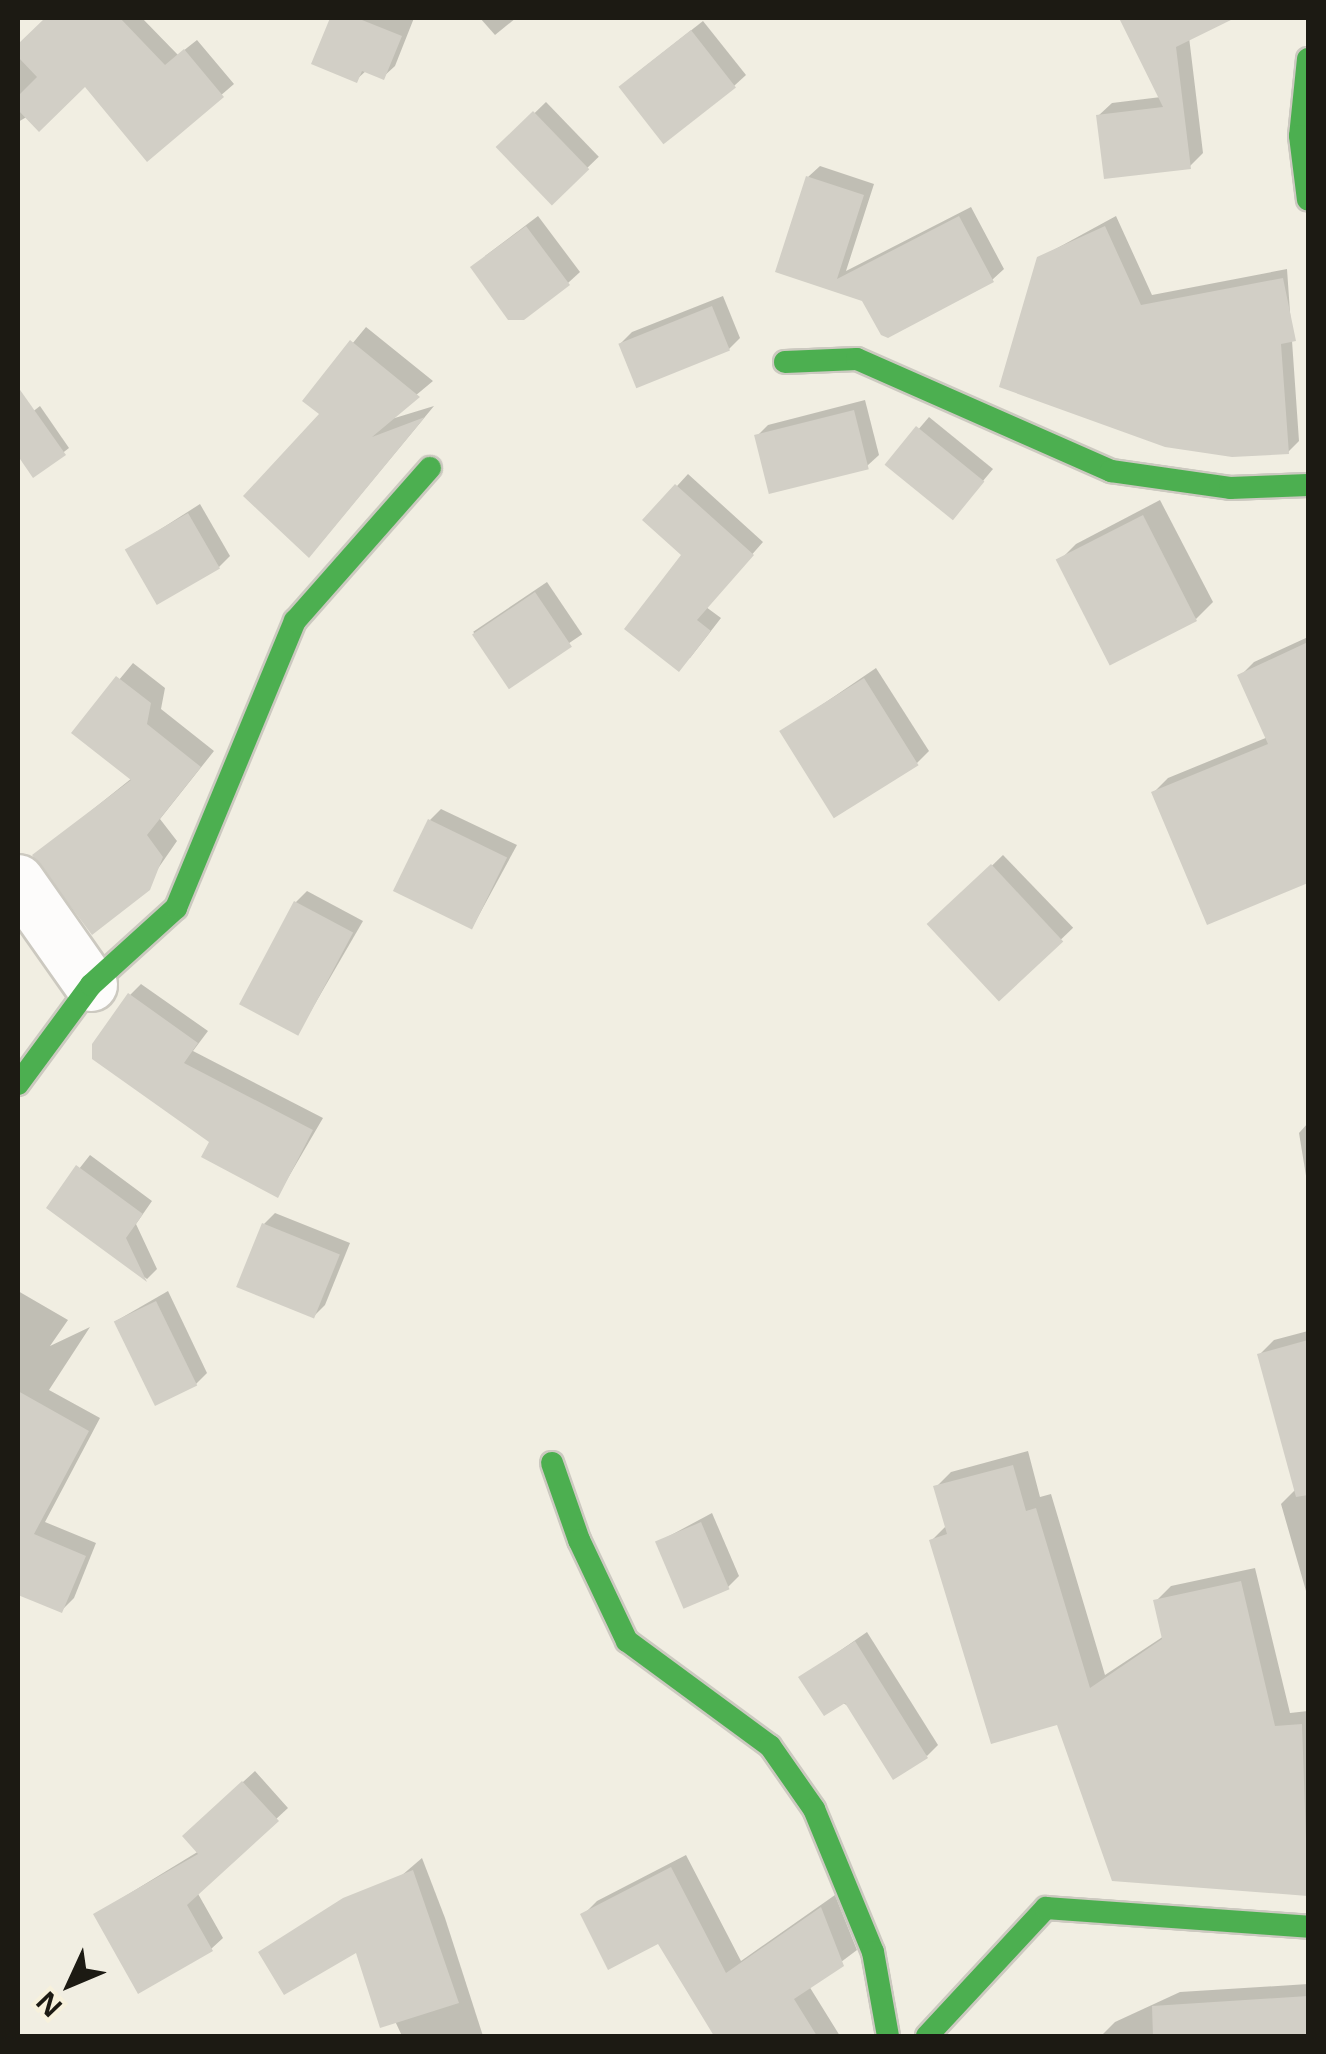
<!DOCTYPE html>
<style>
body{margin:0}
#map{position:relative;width:1326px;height:2054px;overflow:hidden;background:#f1eee2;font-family:"Noto Sans",sans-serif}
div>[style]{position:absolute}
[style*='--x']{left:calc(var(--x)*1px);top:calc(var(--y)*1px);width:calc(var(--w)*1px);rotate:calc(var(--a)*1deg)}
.shadow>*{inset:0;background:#0003;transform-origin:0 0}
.building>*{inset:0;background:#d2cfc6;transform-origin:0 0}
.roads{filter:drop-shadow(2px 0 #ccc9c0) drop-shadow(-2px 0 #ccc9c0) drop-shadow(0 2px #ccc9c0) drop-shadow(0 -2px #ccc9c0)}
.street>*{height:52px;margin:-26px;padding:0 26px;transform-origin:26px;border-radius:26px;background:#fdfcfb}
.fast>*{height:22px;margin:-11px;padding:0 11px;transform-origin:11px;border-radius:11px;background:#4caf50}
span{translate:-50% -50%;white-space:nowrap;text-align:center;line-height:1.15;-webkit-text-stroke:8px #f7f1dc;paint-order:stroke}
.frame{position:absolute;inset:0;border:20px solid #1c1a13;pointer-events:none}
.north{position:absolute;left:20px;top:1934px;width:100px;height:100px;-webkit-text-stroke:8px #f7f1dc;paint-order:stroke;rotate:226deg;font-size:28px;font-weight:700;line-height:40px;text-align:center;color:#1c1a13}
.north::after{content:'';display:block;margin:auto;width:35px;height:45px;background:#1c1a13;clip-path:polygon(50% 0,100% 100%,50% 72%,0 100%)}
</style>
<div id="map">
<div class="shadow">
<div style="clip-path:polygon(48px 18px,142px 18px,178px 55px,197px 40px,234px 84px,147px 159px,85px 83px,18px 122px,18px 47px)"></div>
<div style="clip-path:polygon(332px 18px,414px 18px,395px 66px,383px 77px,367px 70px,356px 80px,315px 63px)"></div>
<div style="clip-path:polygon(480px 18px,516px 18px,495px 35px)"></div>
<div style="clip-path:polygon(1121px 18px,1230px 18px,1189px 37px,1203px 153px,1190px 166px,1098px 116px,1112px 103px,1161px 97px)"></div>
<div style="clip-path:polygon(703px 21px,746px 75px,734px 86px,633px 76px)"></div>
<div style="left:546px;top:102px;width:76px;height:64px;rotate:46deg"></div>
<div style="clip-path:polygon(820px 166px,874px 184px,846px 271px,971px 207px,1004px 269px,992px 280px,864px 299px,778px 270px,808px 177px)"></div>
<div style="clip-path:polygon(538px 216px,580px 272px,568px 283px,485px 256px)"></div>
<div style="clip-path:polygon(1116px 216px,1152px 295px,1287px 269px,1299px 441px,1288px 452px,1039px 258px)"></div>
<div style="clip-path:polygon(723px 296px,740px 338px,729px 349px,621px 343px,632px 332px)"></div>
<div style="clip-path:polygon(366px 327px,433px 381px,385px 421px,434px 406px,323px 540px,323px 414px,306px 400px)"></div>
<div style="clip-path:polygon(865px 400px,879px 455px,867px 466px,756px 437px,768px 425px)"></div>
<div style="clip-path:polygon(40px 406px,69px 448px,34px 475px,18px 452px,18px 423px)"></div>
<div style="clip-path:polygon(929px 417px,993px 469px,962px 506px,888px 465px)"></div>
<div style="clip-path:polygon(688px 474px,763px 542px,706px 607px,721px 618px,690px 658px,685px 555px,646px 520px)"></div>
<div style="clip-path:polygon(1160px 500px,1213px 602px,1196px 619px,1059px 561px,1076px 544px)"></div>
<div style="clip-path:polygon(200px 504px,230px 556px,219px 567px,128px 550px)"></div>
<div style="left:547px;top:582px;width:63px;height:89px;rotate:56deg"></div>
<div style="clip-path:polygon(1308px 637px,1308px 888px,1307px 881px,1154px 792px,1168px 778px,1268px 737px,1240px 676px,1254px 662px)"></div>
<div style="clip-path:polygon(133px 663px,165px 688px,161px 709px,214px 751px,160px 819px,177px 841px,139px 896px,36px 855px,132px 778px,75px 733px)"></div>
<div style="clip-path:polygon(876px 668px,929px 751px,917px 763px,782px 732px)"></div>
<div style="clip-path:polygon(441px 809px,517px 845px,473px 926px,430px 820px)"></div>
<div style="left:1003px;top:855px;width:101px;height:100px;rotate:46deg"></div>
<div style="clip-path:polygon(307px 891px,363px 921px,298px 1033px,296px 902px)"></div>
<div style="clip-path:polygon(141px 984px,208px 1031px,193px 1051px,323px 1118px,278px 1195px,212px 1142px,130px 995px)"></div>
<div style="clip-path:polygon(1308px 1123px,1308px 1188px,1299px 1133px)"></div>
<div style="clip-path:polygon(90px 1155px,152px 1201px,136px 1224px,157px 1269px,147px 1279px,49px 1207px)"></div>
<div style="clip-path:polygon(275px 1213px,350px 1243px,325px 1305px,314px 1316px,264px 1224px)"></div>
<div style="clip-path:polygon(18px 1291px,68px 1320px,50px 1346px,90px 1327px,49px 1390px,100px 1418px,45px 1522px,96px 1543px,74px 1598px,62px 1610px,18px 1589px)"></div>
<div style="clip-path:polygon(168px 1291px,207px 1373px,196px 1384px,116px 1321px)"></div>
<div style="clip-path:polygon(1308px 1331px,1308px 1590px,1306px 1591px,1281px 1504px,1297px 1488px,1260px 1354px,1274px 1340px)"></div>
<div style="clip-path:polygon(1028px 1451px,1040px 1497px,1051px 1494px,1105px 1675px,1164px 1636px,1156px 1601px,1171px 1586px,1255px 1568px,1290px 1713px,1308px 1711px,1308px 1895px,1114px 1879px,1059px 1722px,932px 1540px,947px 1525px,936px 1487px,951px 1472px)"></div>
<div style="clip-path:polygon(712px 1513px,739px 1576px,728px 1587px,658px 1542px)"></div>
<div style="clip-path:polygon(867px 1632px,938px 1745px,927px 1756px,802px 1677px)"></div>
<div style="clip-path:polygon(255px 1771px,288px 1808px,197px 1892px,223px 1938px,211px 1949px,96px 1914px,199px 1851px,196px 1825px)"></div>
<div style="clip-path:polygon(686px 1855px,741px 1961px,835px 1895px,857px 1950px,809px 1986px,840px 2036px,716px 2036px,659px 1941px,583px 1915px,597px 1901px)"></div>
<div style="clip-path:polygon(422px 1858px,445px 1918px,483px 2036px,402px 2036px,395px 2021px,359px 1912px)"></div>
<div style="clip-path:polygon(1308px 1984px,1308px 2036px,1102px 2035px,1115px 2022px,1180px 1992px)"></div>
</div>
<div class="building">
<div style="clip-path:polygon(45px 18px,120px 18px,165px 65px,184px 49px,224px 97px,147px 162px,85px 87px,39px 132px,18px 110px,18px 96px,37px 77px,18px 57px,18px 44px)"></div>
<div style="clip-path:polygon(330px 18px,357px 18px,402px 36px,384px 80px,362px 71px,357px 83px,311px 64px)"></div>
<div style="clip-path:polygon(1119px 18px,1235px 18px,1176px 47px,1191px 169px,1104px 179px,1096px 115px,1163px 107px)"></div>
<div style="left:691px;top:30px;width:73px;height:92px;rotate:52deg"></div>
<div style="left:533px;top:111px;width:81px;height:52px;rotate:46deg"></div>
<div style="clip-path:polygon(806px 176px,864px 195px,837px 279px,959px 216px,994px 282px,888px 338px,881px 335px,862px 301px,775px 272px)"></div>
<div style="clip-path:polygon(526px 226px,570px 285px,524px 320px,508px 320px,470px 267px)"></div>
<div style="clip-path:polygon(1105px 226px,1141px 305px,1283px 278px,1296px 341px,1281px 344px,1289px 454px,1232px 457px,1165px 447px,999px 387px,1037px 257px)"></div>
<div style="left:712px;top:306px;width:48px;height:101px;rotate:68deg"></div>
<div style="clip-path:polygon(350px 340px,420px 397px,372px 437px,425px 417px,309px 558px,243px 496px,319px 414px,302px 401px)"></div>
<div style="clip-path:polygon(18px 387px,66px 455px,33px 478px,18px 456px)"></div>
<div style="left:854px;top:410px;width:61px;height:103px;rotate:76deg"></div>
<div style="left:916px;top:426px;width:88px;height:50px;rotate:39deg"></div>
<div style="clip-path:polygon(675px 484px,754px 555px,697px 620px,711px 631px,679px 672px,624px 629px,681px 555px,642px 520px)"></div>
<div style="left:188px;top:513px;width:64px;height:73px;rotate:60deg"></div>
<div style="left:1143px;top:515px;width:119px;height:98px;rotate:63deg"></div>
<div style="left:535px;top:592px;width:66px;height:76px;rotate:56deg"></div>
<div style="clip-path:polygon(1308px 642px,1308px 883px,1207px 925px,1151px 792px,1268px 744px,1237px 675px)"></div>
<div style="clip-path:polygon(116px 676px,151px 703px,147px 724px,201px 767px,147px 835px,163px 857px,150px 890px,92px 935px,32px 855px,131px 780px,71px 733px)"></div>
<div style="left:864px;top:678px;width:103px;height:100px;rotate:58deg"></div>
<div style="left:428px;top:819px;width:88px;height:80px;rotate:26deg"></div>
<div style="left:991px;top:864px;width:106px;height:88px;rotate:47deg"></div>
<div style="left:294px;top:901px;width:67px;height:117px;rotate:28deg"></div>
<div style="clip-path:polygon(128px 993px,198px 1043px,184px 1063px,313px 1130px,278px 1198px,201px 1157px,209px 1142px,92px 1059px,92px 1044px)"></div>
<div style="clip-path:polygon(76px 1165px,143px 1214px,126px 1238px,147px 1282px,46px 1208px)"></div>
<div style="left:262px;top:1223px;width:84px;height:69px;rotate:22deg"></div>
<div style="left:156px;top:1301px;width:94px;height:47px;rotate:64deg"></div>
<div style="clip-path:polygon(1308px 1340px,1308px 1495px,1296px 1497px,1257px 1354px)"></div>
<div style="clip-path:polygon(18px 1391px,89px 1431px,34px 1534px,86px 1556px,62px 1613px,18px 1595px)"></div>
<div style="clip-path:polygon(1013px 1465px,1026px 1511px,1036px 1508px,1090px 1688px,1162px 1639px,1153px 1600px,1241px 1581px,1275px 1726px,1302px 1724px,1308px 1896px,1112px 1881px,1057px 1725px,991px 1744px,929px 1540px,947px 1534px,933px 1486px)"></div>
<div style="left:701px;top:1522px;width:73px;height:50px;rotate:67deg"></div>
<div style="clip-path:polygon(855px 1641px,928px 1758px,893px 1780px,845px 1703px,824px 1716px,798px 1677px)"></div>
<div style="clip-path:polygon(242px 1781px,279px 1821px,187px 1905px,213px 1951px,138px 1994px,93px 1914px,198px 1854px,182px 1836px)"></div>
<div style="clip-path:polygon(671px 1867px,726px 1973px,821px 1907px,844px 1966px,794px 1999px,817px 2036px,714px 2036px,658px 1944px,608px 1970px,580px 1914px)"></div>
<div style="clip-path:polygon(413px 1870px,459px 2003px,380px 2028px,356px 1953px,284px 1995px,258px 1952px,343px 1898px)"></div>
<div style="clip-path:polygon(1308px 1996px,1308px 2036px,1153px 2036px,1152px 2006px)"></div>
</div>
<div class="roads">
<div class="street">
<div style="--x:18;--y:881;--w:127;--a:54.9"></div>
</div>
<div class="fast">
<div style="--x:1308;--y:59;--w:77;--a:95.9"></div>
<div style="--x:1300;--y:136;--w:64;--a:82.9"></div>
<div style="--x:785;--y:362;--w:72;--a:-2.4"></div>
<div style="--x:857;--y:359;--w:278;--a:23.8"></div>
<div style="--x:1111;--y:471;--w:120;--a:8.1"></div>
<div style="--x:1230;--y:488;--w:78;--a:-2.2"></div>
<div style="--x:18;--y:1084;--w:123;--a:-53.6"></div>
<div style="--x:91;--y:985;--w:115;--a:-42.2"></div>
<div style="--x:176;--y:908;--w:311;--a:-67.5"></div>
<div style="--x:295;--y:621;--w:204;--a:-48.6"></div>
<div style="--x:552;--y:1463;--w:82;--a:70.7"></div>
<div style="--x:579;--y:1540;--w:112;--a:64.6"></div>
<div style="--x:627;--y:1641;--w:177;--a:36.3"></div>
<div style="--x:770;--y:1746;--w:77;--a:55.1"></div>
<div style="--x:814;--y:1809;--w:155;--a:67.6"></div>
<div style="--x:873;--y:1952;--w:85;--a:79.9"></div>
<div style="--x:927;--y:2036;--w:175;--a:-47.1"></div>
<div style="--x:1046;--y:1908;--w:263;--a:4.1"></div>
</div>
</div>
<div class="frame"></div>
<div class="north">N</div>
</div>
